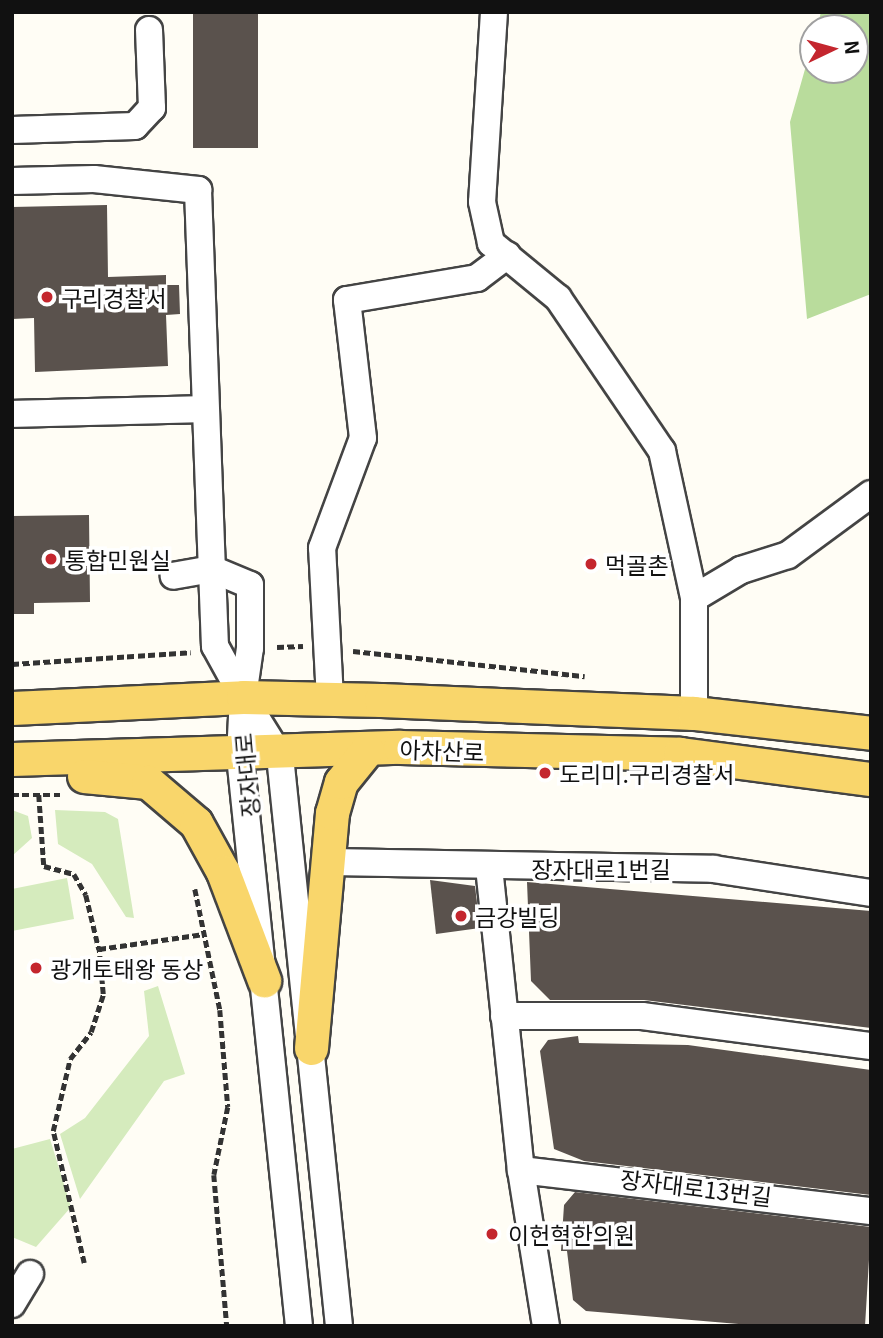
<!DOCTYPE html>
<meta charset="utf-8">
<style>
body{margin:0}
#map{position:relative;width:883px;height:1338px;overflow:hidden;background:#fffdf5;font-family:Georgia,"Noto Sans KR",serif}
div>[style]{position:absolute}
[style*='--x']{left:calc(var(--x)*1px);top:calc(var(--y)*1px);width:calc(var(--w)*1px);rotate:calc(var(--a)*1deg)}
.green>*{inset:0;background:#d5ebbd}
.forest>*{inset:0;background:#b9dc9c}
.building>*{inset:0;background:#5a524d;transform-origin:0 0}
.path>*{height:4.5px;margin-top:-2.25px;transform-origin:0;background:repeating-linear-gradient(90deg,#333 0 7px,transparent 0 10.5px)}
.roads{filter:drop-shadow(2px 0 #444) drop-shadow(-2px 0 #444) drop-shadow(0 2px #444) drop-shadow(0 -2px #444)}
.minor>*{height:26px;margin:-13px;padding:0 13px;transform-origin:13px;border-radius:13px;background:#fff}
.major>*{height:33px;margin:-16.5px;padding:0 16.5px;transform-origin:16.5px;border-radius:16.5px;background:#f9d66b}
.dots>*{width:19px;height:19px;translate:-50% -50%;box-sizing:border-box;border:4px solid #fff;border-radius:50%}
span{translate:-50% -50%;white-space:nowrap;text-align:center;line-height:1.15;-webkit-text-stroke:7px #fff;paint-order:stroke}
.poi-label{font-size:23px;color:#111}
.left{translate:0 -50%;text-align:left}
.street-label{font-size:23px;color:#111}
.frame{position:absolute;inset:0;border:14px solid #111;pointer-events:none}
.north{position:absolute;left:799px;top:14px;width:70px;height:70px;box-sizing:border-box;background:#fff;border:2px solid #a0a0a0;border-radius:50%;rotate:85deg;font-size:19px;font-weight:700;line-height:28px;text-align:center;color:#111}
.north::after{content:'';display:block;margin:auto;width:24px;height:32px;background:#c4262e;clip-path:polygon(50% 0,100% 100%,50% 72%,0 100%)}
</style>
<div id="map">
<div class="green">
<div style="clip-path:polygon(12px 810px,28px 816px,32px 838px,12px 856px)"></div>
<div style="clip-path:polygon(55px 810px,105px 812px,118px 819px,134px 918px,126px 917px,92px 864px,58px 844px)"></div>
<div style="clip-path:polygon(67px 878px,74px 919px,12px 931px,12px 889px)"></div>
<div style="clip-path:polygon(158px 986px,185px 1074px,164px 1081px,80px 1199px,60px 1134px,85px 1118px,149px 1036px,144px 991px)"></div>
<div style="clip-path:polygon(50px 1139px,71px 1207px,36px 1247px,12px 1237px,12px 1149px)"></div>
</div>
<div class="forest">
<div style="clip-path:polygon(821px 12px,871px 12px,871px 294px,807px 319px,790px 122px,813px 41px,813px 70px,855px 70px,855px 28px,817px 28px)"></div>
</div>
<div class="building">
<div style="left:193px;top:12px;width:65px;height:136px"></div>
<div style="clip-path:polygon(107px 205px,108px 277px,166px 275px,166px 285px,179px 285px,180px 314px,166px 315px,168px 366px,35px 372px,34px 318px,12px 319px,12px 207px)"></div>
<div style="clip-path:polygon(89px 515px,90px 602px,34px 603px,34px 614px,12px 614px,12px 516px)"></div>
<div style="clip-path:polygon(430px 880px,475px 886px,480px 928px,436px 934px)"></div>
<div style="clip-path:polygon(527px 882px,871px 911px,871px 1028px,644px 1000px,550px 1000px,531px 981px)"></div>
<div style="clip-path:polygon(578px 1036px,579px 1043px,688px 1045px,871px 1070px,871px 1195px,584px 1161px,554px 1149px,540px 1051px,548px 1040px)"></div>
<div style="clip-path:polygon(575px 1192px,871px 1227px,865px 1326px,762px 1326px,586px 1311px,573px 1300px,567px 1251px,561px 1251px,564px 1205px)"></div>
</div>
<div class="path">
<div style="--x:277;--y:647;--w:26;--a:-2"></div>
<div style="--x:353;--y:651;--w:233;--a:6.2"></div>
<div style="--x:12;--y:664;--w:179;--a:-3.8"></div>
<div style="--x:12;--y:795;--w:48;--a:0"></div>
<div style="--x:39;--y:795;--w:71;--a:86"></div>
<div style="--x:44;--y:866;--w:31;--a:15"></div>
<div style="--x:74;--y:874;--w:24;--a:60"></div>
<div style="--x:86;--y:895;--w:56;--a:76.5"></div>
<div style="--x:99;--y:949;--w:106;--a:-8.1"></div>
<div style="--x:195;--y:889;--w:124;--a:78.3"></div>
<div style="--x:220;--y:1010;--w:97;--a:85.3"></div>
<div style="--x:228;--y:1107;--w:69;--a:101.6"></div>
<div style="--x:214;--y:1175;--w:152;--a:85.1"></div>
<div style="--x:84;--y:1263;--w:136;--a:-103.2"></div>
<div style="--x:53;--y:1131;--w:74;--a:-76.7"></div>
<div style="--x:70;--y:1059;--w:34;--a:-52"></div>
<div style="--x:91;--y:1032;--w:40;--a:-72"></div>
<div style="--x:103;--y:994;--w:45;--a:-95.1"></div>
</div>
<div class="roads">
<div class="minor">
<div style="--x:494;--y:12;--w:190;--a:93.6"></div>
<div style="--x:482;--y:202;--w:42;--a:77.6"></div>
<div style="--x:491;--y:243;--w:87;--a:39.4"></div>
<div style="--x:558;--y:298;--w:185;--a:55.8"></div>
<div style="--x:662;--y:451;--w:150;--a:77.7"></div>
<div style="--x:694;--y:598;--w:115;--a:90"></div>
<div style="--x:12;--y:130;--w:123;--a:-1.9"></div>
<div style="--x:135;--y:126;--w:25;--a:-47"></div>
<div style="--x:152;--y:108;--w:78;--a:-92.2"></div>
<div style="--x:12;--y:181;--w:82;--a:-1.4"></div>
<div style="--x:94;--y:179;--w:105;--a:6"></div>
<div style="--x:198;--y:190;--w:379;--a:87.9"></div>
<div style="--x:212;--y:569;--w:39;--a:170"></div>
<div style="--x:12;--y:414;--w:192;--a:-1.5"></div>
<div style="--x:694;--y:598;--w:55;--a:-30.8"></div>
<div style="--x:741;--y:570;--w:49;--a:-17.7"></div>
<div style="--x:788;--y:555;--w:103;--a:-36.3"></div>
<div style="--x:330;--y:699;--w:151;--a:-93"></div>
<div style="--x:322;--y:548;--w:117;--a:-69.6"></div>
<div style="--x:363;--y:438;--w:139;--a:-96.6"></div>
<div style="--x:347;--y:300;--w:132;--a:-9.6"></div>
<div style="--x:477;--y:278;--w:38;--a:-37"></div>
<div style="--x:330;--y:862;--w:384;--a:1"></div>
<div style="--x:714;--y:869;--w:159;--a:8.7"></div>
<div style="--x:489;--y:867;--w:305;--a:84"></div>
<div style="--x:521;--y:1170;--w:158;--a:80.9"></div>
<div style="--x:504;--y:1016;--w:138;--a:0"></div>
<div style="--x:642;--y:1016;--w:231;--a:7.5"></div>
<div style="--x:521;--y:1170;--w:352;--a:6.7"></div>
<div style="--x:12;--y:1304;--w:35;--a:-59"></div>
<div style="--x:299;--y:1326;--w:573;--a:-95.91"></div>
<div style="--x:240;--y:756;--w:59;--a:-87.1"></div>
<div style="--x:243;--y:697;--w:49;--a:-81.9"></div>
<div style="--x:250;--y:648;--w:63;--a:-90"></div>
<div style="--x:250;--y:585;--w:41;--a:-157.2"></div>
<div style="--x:212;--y:569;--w:77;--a:87.8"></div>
<div style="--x:215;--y:646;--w:58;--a:61.2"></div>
<div style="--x:243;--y:697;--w:70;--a:57.9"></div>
<div style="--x:280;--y:756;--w:573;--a:84.09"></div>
</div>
<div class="major">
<div style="--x:12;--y:708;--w:231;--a:-2.7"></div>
<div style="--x:243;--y:697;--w:138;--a:1.2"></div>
<div style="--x:381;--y:700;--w:313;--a:2.4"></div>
<div style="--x:694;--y:713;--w:178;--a:6.4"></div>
<div style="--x:12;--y:759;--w:388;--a:-1.8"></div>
<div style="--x:400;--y:747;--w:280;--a:1.4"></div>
<div style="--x:680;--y:754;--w:193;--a:7.5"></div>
<div style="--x:84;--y:776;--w:64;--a:5.4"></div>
<div style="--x:148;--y:782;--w:63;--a:40.5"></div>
<div style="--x:196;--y:823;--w:56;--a:61.1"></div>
<div style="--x:223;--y:872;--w:116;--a:69.2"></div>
<div style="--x:311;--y:1048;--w:236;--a:-84.9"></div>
<div style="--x:332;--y:813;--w:32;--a:-74"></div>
<div style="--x:341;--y:782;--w:41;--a:-50.9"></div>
</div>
</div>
<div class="dots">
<div style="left:47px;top:297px;background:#c4262e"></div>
<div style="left:51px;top:559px;background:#c4262e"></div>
<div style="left:591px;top:564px;background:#c4262e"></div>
<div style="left:545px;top:773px;background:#c4262e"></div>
<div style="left:461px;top:916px;background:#c4262e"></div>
<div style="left:36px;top:968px;background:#c4262e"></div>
<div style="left:492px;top:1234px;background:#c4262e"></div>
</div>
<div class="poi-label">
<span class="left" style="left:61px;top:297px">구리경찰서</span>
<span class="left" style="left:65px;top:559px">통합민원실</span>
<span class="left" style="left:605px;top:564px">먹골촌</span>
<span class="left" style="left:559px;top:773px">도리미.구리경찰서</span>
<span class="left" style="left:475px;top:916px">금강빌딩</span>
<span class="left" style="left:50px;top:968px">광개토태왕 동상</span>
<span class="left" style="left:508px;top:1234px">이헌혁한의원</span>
</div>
<div class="street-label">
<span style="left:442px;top:750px;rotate:2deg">아차산로</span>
<span style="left:246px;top:775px;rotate:-95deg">장자대로</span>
<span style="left:601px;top:868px">장자대로1번길</span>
<span style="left:696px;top:1187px;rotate:7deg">장자대로13번길</span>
</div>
<div class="frame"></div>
<div class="north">N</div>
</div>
